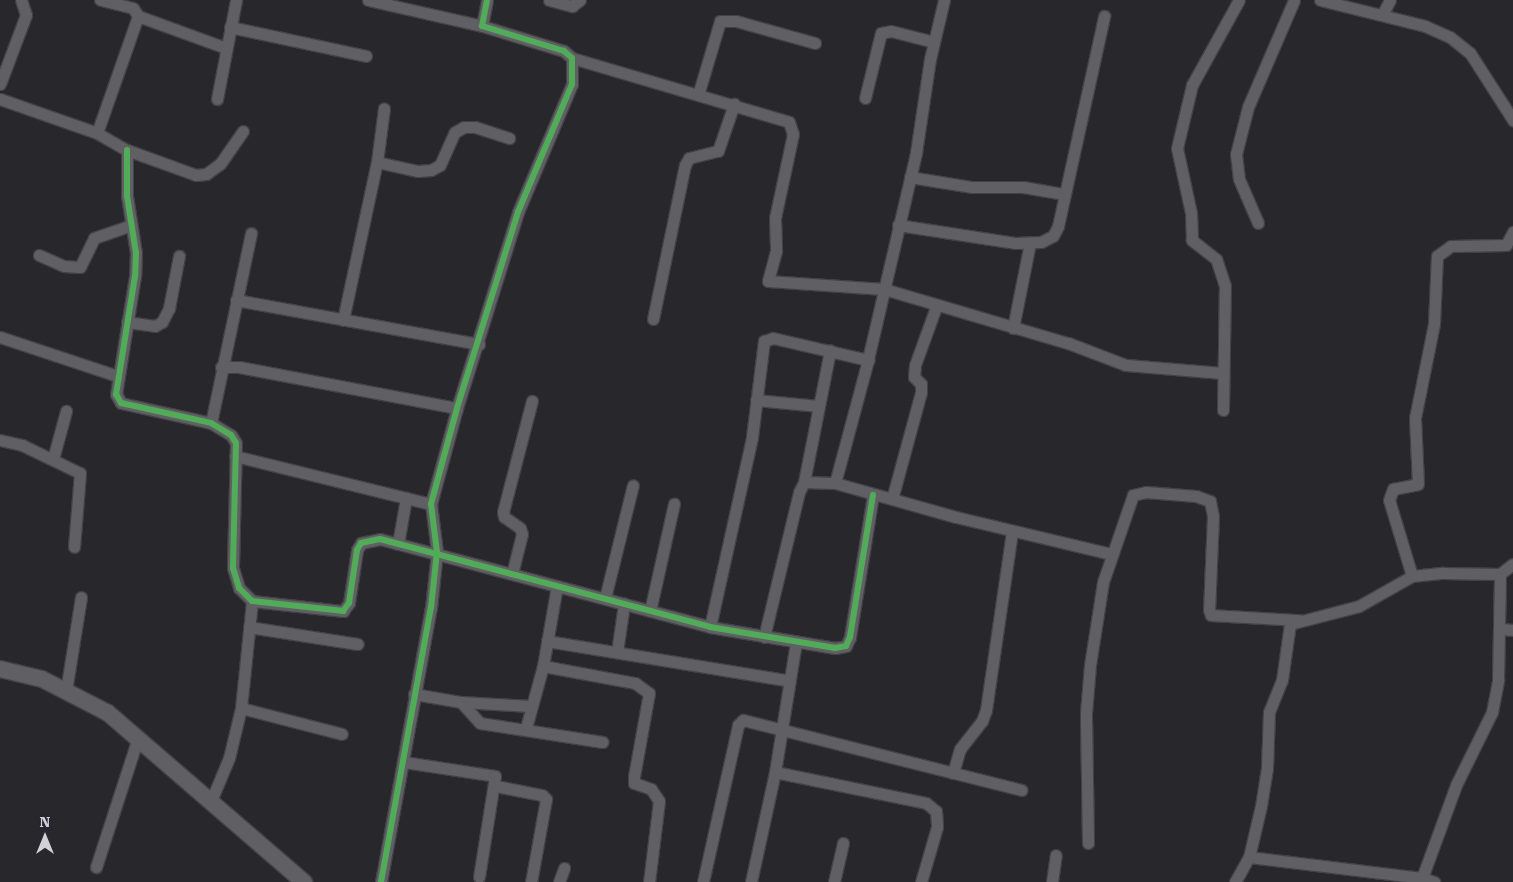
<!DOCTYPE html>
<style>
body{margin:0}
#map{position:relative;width:1513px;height:882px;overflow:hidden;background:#27272c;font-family:"Roboto Serif",serif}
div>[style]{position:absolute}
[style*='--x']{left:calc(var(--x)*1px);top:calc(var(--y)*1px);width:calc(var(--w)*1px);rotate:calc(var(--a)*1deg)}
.roads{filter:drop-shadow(1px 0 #434248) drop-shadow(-1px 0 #434248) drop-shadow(0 1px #434248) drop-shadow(0 -1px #434248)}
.minor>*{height:11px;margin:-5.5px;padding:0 5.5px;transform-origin:5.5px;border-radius:5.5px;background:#606064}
.secondary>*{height:16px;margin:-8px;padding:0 8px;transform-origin:8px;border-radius:8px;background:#606064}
.cycleway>*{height:6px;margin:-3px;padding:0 3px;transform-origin:3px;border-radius:3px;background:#51ab58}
span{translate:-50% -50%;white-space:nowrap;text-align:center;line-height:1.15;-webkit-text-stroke:4px #26242f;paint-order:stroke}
.north{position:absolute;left:20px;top:812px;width:50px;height:50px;-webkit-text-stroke:4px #26242f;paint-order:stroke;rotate:0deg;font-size:14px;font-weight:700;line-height:20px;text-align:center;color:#d2d1d8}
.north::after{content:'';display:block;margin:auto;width:18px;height:22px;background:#d2d1d8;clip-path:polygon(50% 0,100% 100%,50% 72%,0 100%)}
</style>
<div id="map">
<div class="roads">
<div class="minor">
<div style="--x:368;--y:0;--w:117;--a:12.8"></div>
<div style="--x:549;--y:0;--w:24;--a:15"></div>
<div style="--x:572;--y:6;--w:10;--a:-37"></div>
<div style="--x:944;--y:0;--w:61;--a:103.3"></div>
<div style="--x:930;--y:59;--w:95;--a:98.5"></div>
<div style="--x:916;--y:153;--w:212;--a:103.1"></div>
<div style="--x:868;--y:360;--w:127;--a:105"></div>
<div style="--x:835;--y:483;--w:126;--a:15.7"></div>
<div style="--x:956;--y:517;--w:159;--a:13.4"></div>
<div style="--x:1320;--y:0;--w:108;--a:13.9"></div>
<div style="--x:1425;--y:26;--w:27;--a:24"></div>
<div style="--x:1450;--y:37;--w:26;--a:39"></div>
<div style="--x:1470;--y:53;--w:80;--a:57.3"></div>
<div style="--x:1382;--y:15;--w:17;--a:-62"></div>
<div style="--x:138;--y:16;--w:94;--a:20"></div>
<div style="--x:230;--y:27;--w:139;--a:12"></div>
<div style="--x:572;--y:58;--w:226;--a:16.4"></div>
<div style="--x:789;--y:122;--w:13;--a:72"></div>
<div style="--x:793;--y:134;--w:86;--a:102.1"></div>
<div style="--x:775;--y:218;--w:33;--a:88"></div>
<div style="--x:776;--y:251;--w:31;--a:105"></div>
<div style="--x:768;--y:281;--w:116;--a:3.9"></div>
<div style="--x:884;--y:289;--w:192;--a:16.4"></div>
<div style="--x:1068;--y:343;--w:62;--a:20.8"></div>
<div style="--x:1126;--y:365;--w:97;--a:4.7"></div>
<div style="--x:0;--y:84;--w:74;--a:-69.4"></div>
<div style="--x:26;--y:15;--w:16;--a:-108"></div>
<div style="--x:698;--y:95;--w:77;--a:-73.4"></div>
<div style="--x:720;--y:21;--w:16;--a:0"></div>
<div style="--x:736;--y:21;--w:82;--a:15.6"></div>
<div style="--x:865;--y:98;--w:67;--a:-76.2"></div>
<div style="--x:881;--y:33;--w:10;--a:-11"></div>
<div style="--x:891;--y:31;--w:44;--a:14.3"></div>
<div style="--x:0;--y:99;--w:103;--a:19.3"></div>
<div style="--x:97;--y:133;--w:34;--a:30"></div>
<div style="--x:127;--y:150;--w:73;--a:19.9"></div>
<div style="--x:196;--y:175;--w:10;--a:-6"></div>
<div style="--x:206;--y:174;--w:17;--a:-36"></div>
<div style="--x:220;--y:164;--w:40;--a:-55.1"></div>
<div style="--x:217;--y:99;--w:101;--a:-79.1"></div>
<div style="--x:97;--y:133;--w:124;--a:-70.7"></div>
<div style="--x:138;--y:16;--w:9;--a:-122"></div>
<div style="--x:133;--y:8;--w:34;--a:-166"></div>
<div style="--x:127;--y:150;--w:46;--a:90"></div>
<div style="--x:127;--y:196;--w:58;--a:81"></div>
<div style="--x:136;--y:253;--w:23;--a:92"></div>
<div style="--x:135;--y:276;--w:120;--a:99.1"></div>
<div style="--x:116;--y:394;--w:10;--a:61"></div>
<div style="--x:121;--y:403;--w:92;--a:12.5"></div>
<div style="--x:211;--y:423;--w:23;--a:31"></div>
<div style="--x:231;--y:435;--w:9;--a:58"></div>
<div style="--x:236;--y:443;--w:125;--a:91.4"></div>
<div style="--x:233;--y:568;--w:21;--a:73"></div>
<div style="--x:239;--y:588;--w:18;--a:45"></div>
<div style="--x:252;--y:601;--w:92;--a:6.3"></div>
<div style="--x:343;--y:611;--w:10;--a:-53"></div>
<div style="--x:349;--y:603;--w:54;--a:-81.4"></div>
<div style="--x:357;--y:550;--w:8;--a:-60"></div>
<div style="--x:361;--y:543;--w:19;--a:-12"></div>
<div style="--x:380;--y:539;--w:342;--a:14.9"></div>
<div style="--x:710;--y:627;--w:127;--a:9.5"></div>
<div style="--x:835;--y:648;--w:11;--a:-10"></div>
<div style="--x:846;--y:646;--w:10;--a:-66"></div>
<div style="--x:850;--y:637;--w:144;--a:-80.8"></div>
<div style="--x:377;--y:162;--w:42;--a:12.4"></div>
<div style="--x:418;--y:171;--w:13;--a:-4"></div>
<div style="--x:431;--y:170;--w:10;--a:-29"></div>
<div style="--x:440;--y:165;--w:36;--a:-66"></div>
<div style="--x:455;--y:132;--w:10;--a:-29"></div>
<div style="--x:464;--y:127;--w:11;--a:0"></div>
<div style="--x:475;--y:127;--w:36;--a:18"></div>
<div style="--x:910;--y:177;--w:63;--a:9.2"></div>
<div style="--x:972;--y:187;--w:51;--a:0"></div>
<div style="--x:1023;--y:187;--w:42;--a:9.7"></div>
<div style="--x:1258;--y:223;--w:48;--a:-113.4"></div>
<div style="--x:1239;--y:179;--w:25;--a:-97"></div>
<div style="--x:1236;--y:154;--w:49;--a:-75.7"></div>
<div style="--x:1248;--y:107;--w:116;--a:-66.7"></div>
<div style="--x:898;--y:225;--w:118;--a:8.7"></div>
<div style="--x:1015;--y:243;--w:26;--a:-2"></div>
<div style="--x:1041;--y:242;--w:13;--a:-27"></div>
<div style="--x:1053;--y:236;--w:11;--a:-63"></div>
<div style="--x:1058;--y:226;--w:215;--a:-77.6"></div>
<div style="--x:39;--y:255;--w:27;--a:24"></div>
<div style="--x:64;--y:266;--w:16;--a:4"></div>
<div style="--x:80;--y:267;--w:32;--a:-64"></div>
<div style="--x:94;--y:238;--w:39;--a:-19"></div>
<div style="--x:236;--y:300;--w:247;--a:10.3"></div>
<div style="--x:653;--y:319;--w:157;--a:-78.3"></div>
<div style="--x:685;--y:165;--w:8;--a:-60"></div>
<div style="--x:689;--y:158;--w:30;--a:-14"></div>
<div style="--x:718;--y:151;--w:50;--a:-71.2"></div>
<div style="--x:343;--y:320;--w:162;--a:-77.9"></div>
<div style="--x:377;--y:162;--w:54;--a:-82.6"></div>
<div style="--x:127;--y:322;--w:28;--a:8"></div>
<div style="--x:155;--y:326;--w:8;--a:-30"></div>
<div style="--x:162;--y:322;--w:16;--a:-63"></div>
<div style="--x:169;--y:308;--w:53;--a:-79.1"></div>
<div style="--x:1013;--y:328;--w:87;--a:-78.7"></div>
<div style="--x:0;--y:337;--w:123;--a:18.4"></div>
<div style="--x:221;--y:367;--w:18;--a:0"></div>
<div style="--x:239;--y:367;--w:222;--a:10.7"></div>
<div style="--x:756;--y:400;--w:63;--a:5.4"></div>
<div style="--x:1223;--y:410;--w:124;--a:-89.1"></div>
<div style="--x:1225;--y:286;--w:28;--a:-108"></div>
<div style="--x:1216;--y:259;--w:31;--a:-142"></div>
<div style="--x:1192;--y:240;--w:27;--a:-92"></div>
<div style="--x:1191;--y:213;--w:66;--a:-102.2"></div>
<div style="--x:1177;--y:148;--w:65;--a:-76.6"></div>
<div style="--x:1192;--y:85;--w:97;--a:-61.1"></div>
<div style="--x:211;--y:423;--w:194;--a:-78.1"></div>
<div style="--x:0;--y:440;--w:23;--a:13"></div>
<div style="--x:22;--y:445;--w:64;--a:25.8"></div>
<div style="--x:80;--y:473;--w:74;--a:94.6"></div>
<div style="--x:235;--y:456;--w:202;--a:13.8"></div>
<div style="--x:53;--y:459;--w:50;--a:-74.8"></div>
<div style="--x:804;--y:482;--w:134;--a:-78.8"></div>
<div style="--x:892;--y:499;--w:111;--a:-74.8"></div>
<div style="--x:921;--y:392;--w:8;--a:-90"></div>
<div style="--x:921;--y:384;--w:10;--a:-135"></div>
<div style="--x:914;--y:377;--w:12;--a:-85"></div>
<div style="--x:915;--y:365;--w:62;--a:-70.1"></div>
<div style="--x:398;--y:544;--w:47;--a:-80.1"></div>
<div style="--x:512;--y:574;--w:41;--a:-76"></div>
<div style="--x:522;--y:534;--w:6;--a:-108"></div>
<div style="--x:520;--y:528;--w:19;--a:-145"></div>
<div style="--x:504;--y:517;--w:5;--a:-101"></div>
<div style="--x:503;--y:512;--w:115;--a:-75.4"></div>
<div style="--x:1412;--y:576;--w:79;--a:-106.8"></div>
<div style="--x:1389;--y:500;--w:12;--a:-70"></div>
<div style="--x:1393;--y:489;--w:25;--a:-11"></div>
<div style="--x:1418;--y:484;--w:66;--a:-92.6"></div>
<div style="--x:1415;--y:418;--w:96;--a:-78.6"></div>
<div style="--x:1434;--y:324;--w:68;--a:-87.5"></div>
<div style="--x:1437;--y:256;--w:17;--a:-36"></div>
<div style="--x:1451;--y:246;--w:55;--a:-1"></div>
<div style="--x:1506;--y:245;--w:15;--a:-62"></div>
<div style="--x:605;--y:598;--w:116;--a:-76.1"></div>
<div style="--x:650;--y:611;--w:110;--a:-77.4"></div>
<div style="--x:249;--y:627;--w:110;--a:8.9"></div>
<div style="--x:710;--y:627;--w:195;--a:-77.5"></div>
<div style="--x:752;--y:437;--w:97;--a:-82.9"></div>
<div style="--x:764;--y:341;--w:9;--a:-18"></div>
<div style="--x:773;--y:338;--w:98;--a:13"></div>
<div style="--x:1499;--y:629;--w:14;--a:4"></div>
<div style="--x:764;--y:637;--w:149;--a:-76.4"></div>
<div style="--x:799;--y:492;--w:11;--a:-63"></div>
<div style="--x:804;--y:482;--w:31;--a:2"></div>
<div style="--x:547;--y:641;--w:246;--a:9.3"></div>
<div style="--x:617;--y:652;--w:49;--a:-81.7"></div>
<div style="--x:543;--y:666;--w:94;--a:10.5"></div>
<div style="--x:635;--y:683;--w:17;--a:36"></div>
<div style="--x:649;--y:693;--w:84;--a:100.2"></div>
<div style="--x:634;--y:776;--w:7;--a:90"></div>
<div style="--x:634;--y:783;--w:18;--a:19"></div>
<div style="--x:651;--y:789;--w:14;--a:56"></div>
<div style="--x:659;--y:801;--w:82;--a:97"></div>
<div style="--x:66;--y:691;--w:95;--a:-80.9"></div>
<div style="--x:414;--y:694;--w:48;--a:9.7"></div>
<div style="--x:461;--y:702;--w:69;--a:3.3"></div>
<div style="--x:461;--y:702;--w:28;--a:48"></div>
<div style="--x:480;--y:723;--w:124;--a:8.8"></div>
<div style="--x:241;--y:708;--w:104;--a:14.4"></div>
<div style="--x:526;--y:728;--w:64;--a:-74.7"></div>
<div style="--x:543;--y:666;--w:81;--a:-80.1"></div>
<div style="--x:404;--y:762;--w:92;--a:8.7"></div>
<div style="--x:495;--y:776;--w:102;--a:99"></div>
<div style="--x:775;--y:772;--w:154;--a:11.6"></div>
<div style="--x:926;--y:803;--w:13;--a:39"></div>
<div style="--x:936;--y:811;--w:16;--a:86"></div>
<div style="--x:937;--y:827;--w:57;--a:106.2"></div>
<div style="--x:953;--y:773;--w:25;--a:-74"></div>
<div style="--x:960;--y:749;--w:36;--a:-52"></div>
<div style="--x:982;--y:721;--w:12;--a:-70"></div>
<div style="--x:986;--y:710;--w:181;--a:-81.7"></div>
<div style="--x:496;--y:786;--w:47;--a:11.1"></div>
<div style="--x:542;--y:795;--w:6;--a:45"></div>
<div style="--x:546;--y:799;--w:84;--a:100.2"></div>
<div style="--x:211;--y:801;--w:47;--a:-67.3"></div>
<div style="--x:229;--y:758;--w:51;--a:-76.5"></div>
<div style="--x:241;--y:708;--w:108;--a:-84.1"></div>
<div style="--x:1088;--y:843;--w:130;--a:-90.9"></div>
<div style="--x:1086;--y:713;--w:48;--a:-85.2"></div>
<div style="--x:1090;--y:665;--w:84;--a:-81.1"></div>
<div style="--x:1103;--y:582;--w:92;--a:-71"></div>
<div style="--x:1133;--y:495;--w:13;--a:-13"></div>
<div style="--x:1146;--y:492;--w:50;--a:4.6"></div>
<div style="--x:1196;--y:496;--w:15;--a:20"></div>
<div style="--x:1210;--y:501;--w:15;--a:79"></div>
<div style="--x:1213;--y:516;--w:94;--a:92.4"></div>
<div style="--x:1209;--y:610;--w:5;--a:68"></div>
<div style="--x:1211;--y:615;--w:88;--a:3.3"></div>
<div style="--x:1249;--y:857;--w:174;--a:6.9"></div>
<div style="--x:1422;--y:878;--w:13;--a:18"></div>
<div style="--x:96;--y:867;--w:136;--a:-72"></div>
<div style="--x:1422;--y:878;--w:99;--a:-69.9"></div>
<div style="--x:1456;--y:785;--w:81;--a:-63.7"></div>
<div style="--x:1492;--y:712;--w:33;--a:-79"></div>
<div style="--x:1498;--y:680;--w:106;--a:-88.9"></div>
<div style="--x:381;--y:882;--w:279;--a:-79.7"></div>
<div style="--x:431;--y:608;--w:56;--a:-83.9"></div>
<div style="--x:437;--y:552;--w:48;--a:-97.1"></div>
<div style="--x:431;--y:504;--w:99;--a:-74.8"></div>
<div style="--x:457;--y:408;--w:205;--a:-72.7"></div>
<div style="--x:518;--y:212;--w:139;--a:-67.1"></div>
<div style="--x:572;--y:84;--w:26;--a:-90"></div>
<div style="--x:572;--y:58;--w:11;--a:-139"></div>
<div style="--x:564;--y:51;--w:86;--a:-163"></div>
<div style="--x:482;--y:26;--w:26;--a:-79"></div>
<div style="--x:559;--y:882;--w:15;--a:-70"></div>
<div style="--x:703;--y:882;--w:161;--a:-77.4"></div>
<div style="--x:738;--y:725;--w:7;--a:-45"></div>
<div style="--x:743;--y:720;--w:287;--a:14.1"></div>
<div style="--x:751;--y:882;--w:113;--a:-77.7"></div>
<div style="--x:775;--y:772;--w:132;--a:-80.8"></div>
<div style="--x:834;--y:882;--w:40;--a:-77"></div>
<div style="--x:1052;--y:882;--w:27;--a:-82"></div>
<div style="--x:1235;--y:882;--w:29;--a:-61"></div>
<div style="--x:1249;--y:857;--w:52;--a:-76.8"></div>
<div style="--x:1261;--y:806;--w:37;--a:-81"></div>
<div style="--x:1267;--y:769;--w:57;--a:-88"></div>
<div style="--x:1269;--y:712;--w:35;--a:-68"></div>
<div style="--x:1282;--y:680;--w:57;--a:-81.9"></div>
<div style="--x:1290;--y:624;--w:71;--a:-14.6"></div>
<div style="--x:1359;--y:606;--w:61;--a:-29.5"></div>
<div style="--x:1412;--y:576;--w:31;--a:-6"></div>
<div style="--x:1443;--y:573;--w:57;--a:1"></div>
<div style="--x:1500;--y:574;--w:16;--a:-38"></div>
</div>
<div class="secondary">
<div style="--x:0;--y:669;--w:43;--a:13.4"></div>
<div style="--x:42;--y:679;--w:74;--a:27.3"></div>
<div style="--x:108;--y:713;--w:259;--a:40.8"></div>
</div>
</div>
<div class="cycleway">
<div style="--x:127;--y:150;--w:46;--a:90"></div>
<div style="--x:127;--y:196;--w:58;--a:81"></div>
<div style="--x:136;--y:253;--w:23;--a:92"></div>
<div style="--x:135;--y:276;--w:120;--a:99.1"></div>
<div style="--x:116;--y:394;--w:10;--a:61"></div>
<div style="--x:121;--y:403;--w:92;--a:12.5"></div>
<div style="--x:211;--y:423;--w:23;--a:31"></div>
<div style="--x:231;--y:435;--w:9;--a:58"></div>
<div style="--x:236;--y:443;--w:125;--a:91.4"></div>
<div style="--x:233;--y:568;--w:21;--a:73"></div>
<div style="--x:239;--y:588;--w:18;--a:45"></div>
<div style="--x:252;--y:601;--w:92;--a:6.3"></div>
<div style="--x:343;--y:611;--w:10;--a:-53"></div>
<div style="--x:349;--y:603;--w:54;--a:-81.4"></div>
<div style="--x:357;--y:550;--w:8;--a:-60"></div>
<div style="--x:361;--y:543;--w:19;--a:-12"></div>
<div style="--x:380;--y:539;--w:342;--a:14.9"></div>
<div style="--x:710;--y:627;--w:127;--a:9.5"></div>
<div style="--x:835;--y:648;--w:11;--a:-10"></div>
<div style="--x:846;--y:646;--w:10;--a:-66"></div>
<div style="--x:850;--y:637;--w:144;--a:-80.8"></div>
<div style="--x:381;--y:882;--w:279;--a:-79.7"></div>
<div style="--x:431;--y:608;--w:56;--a:-83.9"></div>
<div style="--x:437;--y:552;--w:48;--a:-97.1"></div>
<div style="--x:431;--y:504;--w:99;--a:-74.8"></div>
<div style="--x:457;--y:408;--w:205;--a:-72.7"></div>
<div style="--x:518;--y:212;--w:139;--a:-67.1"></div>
<div style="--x:572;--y:84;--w:26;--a:-90"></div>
<div style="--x:572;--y:58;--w:11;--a:-139"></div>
<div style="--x:564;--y:51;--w:86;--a:-163"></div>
<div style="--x:482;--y:26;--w:26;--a:-79"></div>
</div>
<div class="north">N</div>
</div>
